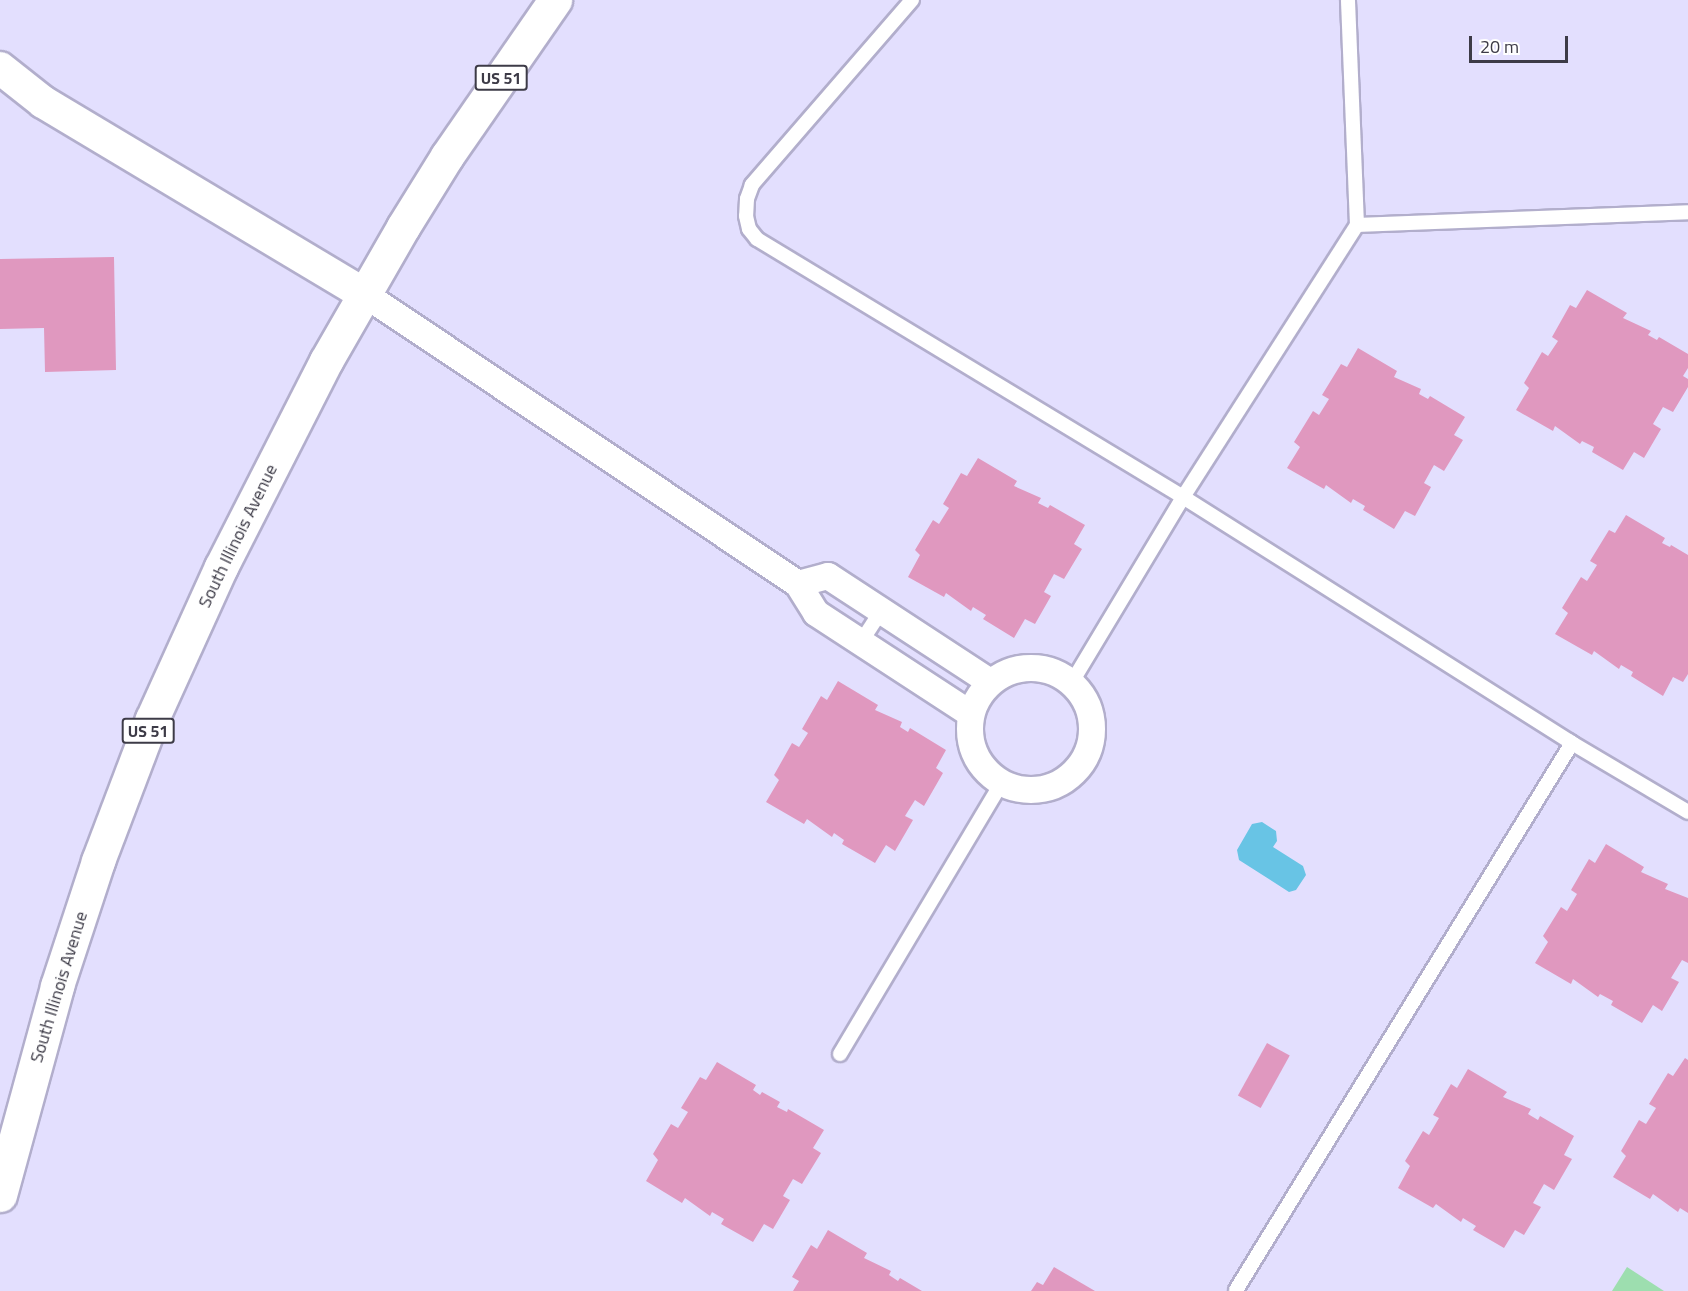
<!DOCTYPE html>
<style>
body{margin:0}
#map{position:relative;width:1688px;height:1291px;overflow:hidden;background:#e3dffe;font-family:"Titillium Web",sans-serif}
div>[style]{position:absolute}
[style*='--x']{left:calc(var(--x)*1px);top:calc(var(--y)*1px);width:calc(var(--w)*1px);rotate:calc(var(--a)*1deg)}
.green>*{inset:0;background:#9ddeaf}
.water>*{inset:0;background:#68c4e5}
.building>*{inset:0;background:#e098bf;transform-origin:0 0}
.roads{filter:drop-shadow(2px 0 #b2aecc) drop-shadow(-2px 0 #b2aecc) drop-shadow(0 2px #b2aecc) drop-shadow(0 -2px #b2aecc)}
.service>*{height:14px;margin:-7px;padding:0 7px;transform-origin:7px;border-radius:7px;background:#fff}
.minor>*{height:26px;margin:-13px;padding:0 13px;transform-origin:13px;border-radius:13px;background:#fff}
.minor>.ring{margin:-13px;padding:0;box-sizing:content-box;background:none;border:26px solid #fff;border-radius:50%}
.tertiary>*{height:32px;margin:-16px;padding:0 16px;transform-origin:16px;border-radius:16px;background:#fff}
.trunk>*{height:33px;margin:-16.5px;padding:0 16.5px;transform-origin:16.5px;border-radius:16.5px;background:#fff}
span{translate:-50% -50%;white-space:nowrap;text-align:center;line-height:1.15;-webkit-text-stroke:5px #fff;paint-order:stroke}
.shield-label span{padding:2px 4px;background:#fff;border:2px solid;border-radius:4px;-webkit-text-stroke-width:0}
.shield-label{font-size:16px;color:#3d3b47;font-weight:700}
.street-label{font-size:18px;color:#3d3b47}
.scale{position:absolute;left:1469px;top:36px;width:99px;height:27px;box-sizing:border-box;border:3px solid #3d3b47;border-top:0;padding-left:8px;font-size:18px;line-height:21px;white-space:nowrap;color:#3d3b47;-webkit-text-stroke:4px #fff;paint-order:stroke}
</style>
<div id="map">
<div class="green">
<div style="clip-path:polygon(1627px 1267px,1664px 1291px,1612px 1291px)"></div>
</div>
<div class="water">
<div style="clip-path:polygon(1262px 822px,1276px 831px,1277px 841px,1273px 847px,1303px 866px,1306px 875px,1296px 890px,1289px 892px,1239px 860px,1237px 850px,1252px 824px)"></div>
</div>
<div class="building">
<div style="clip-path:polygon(114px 257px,116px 370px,45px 372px,44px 328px,0 329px,0 259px)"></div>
<div style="clip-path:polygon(1587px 290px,1627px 313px,1623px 318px,1651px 331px,1648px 335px,1657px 340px,1659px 337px,1688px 354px,1688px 368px,1683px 376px,1688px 379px,1688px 387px,1673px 412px,1663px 407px,1653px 424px,1661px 429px,1644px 458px,1634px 452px,1623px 470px,1592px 452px,1594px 447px,1582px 441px,1580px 444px,1555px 426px,1553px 431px,1516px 410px,1529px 388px,1524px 383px,1542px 352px,1548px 356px,1558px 341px,1552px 337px,1570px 305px,1576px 308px)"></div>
<div style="clip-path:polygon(1358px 348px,1397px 371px,1394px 377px,1421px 389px,1419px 394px,1428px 399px,1430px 396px,1465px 417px,1454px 435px,1463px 440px,1444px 471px,1434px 465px,1424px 483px,1431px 487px,1415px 516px,1405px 511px,1394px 529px,1363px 510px,1365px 506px,1353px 499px,1351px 503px,1326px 485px,1324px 489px,1287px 468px,1300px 447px,1294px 442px,1313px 411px,1319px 415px,1329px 399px,1322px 395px,1341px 364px,1347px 367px)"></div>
<div style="clip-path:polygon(978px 458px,1017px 481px,1014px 486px,1041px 498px,1038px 503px,1048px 508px,1050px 505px,1085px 525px,1074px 544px,1082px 549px,1064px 579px,1054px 574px,1044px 592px,1051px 596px,1035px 624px,1025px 619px,1014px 638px,983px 619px,986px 615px,973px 607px,971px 611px,946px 593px,944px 597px,908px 577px,920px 555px,915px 550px,933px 520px,939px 524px,949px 508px,943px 504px,961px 473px,967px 476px)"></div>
<div style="clip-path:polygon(1626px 515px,1665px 538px,1662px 543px,1670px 547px,1671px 545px,1688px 555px,1688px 674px,1683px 682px,1673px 677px,1663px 696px,1631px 676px,1633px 672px,1621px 665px,1619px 669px,1594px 651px,1592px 655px,1555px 634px,1568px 613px,1562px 608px,1581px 577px,1587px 581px,1597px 565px,1590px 561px,1609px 530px,1615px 533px)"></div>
<div style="clip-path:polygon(838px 681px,878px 705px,875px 710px,902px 722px,900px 727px,908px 732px,910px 728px,946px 750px,936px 768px,943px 773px,924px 806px,915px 800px,905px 816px,913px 820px,895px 851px,886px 845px,875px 863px,842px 844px,844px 840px,834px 833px,832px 837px,807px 819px,804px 824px,766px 802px,779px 780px,774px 775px,792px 743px,799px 747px,808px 733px,802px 729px,821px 696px,827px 700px)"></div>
<div style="clip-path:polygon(1606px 844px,1644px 867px,1641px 872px,1668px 884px,1665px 889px,1688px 898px,1688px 963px,1682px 960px,1671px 978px,1679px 982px,1662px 1011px,1653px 1005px,1642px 1023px,1611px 1005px,1613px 1001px,1600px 994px,1598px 997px,1573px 979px,1571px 984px,1535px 963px,1548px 942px,1543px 936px,1561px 907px,1567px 911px,1577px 894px,1571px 890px,1589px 859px,1595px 863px)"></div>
<div style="left:1267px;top:1043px;width:26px;height:60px;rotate:29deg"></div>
<div style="clip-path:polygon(1685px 1058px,1688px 1060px,1688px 1213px,1680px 1208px,1678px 1212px,1653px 1194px,1650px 1199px,1613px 1177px,1626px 1156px,1621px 1151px,1639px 1120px,1646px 1124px,1656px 1108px,1649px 1104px,1668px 1073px,1673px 1076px)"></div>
<div style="clip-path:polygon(717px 1062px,756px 1085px,753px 1090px,760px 1095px,762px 1092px,780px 1102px,777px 1107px,787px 1112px,788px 1109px,824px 1130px,813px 1148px,821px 1153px,802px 1184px,793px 1179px,783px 1196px,790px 1200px,773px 1229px,764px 1224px,753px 1242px,721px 1224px,724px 1219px,712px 1212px,710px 1216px,685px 1198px,682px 1203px,646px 1181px,658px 1160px,653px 1154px,671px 1124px,678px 1128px,688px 1112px,681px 1108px,700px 1077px,706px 1080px)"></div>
<div style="clip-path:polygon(1468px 1069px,1507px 1092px,1503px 1097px,1531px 1109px,1528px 1114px,1538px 1120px,1540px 1116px,1574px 1136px,1564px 1155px,1572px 1159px,1554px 1190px,1544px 1184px,1533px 1203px,1541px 1207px,1524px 1235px,1515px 1230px,1504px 1248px,1473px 1230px,1476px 1226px,1463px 1218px,1461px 1222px,1436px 1204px,1433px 1208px,1398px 1188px,1410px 1166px,1405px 1161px,1423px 1131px,1429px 1135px,1439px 1118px,1433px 1115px,1451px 1084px,1457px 1088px)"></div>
<div style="clip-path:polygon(828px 1230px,867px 1253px,864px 1258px,891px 1271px,889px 1275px,898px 1281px,900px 1278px,922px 1291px,793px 1291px,799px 1281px,792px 1277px,811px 1245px,817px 1249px)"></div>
<div style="clip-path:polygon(1054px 1267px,1095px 1291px,1031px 1291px,1037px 1282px,1043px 1285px)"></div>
</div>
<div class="roads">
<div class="service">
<div style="--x:912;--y:0;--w:245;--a:130.9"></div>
<div style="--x:752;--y:185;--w:15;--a:110"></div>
<div style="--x:747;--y:199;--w:17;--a:93"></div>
<div style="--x:746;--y:216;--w:13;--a:77"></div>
<div style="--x:749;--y:229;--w:13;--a:51"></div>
<div style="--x:757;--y:239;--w:498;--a:31.2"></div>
<div style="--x:1183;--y:497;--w:460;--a:32.3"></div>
<div style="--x:1572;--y:743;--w:135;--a:30.7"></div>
<div style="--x:1357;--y:225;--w:331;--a:-2.2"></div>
<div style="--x:861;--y:642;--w:37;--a:-57"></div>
<div style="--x:1072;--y:682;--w:216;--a:-59"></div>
<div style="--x:1183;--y:497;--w:323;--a:-57.4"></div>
<div style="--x:1357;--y:225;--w:225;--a:-92.3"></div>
<div style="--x:840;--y:1054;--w:317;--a:-59.2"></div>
<div style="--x:1236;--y:1290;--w:642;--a:-58.44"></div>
</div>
<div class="minor">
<div style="--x:364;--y:294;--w:522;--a:33.75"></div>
<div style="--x:798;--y:584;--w:34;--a:58"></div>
<div style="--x:816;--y:613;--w:185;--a:33.1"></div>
<div style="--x:798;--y:584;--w:31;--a:-15"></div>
<div style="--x:828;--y:576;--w:194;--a:33.2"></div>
<div class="ring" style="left:970px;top:668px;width:96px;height:96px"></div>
</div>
<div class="tertiary">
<div style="--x:0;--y:68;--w:55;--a:38.3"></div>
<div style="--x:43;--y:102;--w:374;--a:30.9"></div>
</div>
<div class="trunk">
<div style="--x:0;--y:1195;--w:217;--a:-74.7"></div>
<div style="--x:57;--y:986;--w:132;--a:-71.8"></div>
<div style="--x:98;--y:861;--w:152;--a:-69.2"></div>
<div style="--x:152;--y:719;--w:167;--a:-65.6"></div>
<div style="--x:221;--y:567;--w:231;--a:-63"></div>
<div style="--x:326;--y:361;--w:155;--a:-60.1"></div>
<div style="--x:403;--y:227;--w:84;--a:-58.2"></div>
<div style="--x:447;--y:156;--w:190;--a:-55.3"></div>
</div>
</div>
<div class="shield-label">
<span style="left:501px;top:78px">US 51</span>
<span style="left:148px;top:731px">US 51</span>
</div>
<div class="street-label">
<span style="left:238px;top:536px;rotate:-64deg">South Illinois Avenue</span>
<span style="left:59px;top:987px;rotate:-73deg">South Illinois Avenue</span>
</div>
<div class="scale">20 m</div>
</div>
